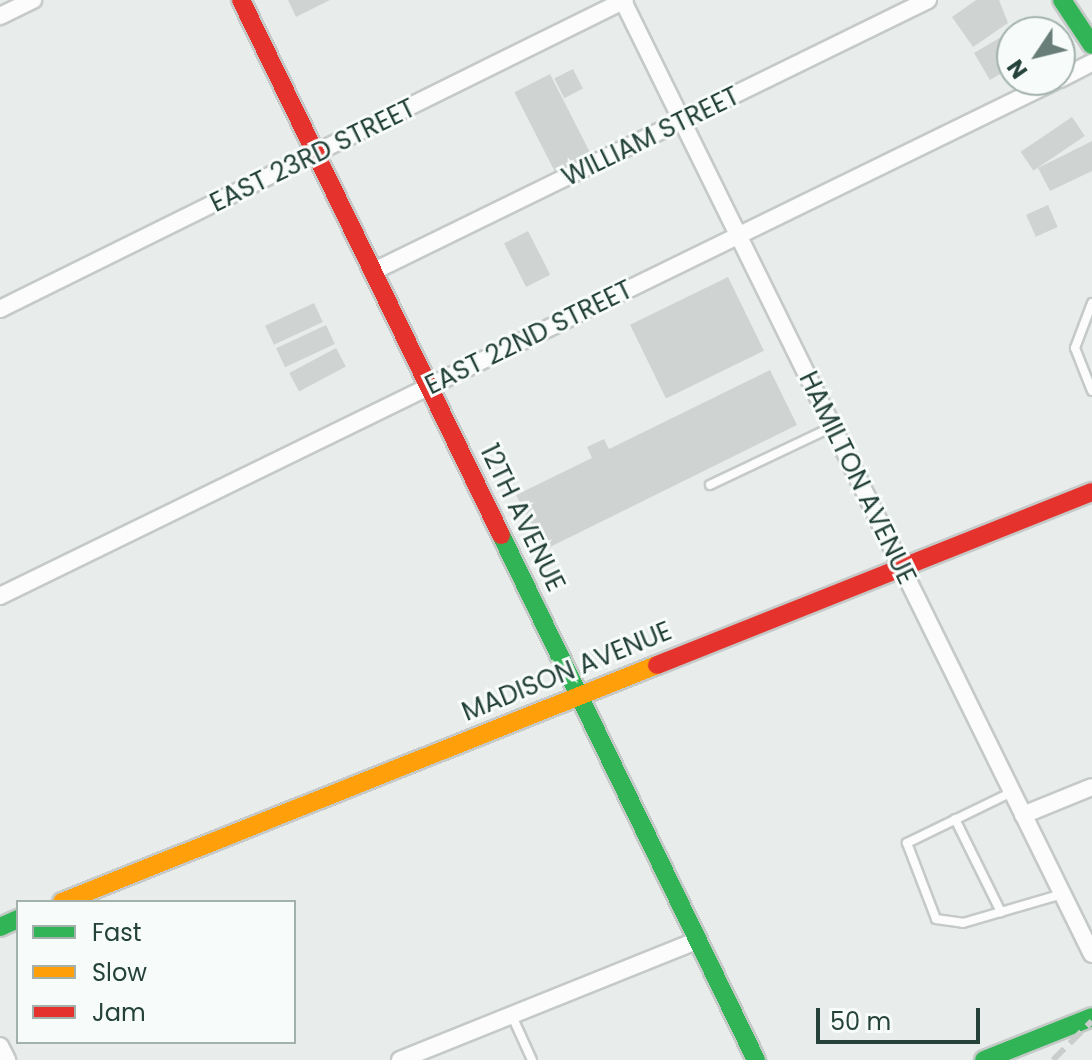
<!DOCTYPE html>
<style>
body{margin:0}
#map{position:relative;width:1092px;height:1060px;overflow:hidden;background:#e8edeb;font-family:Poppins,sans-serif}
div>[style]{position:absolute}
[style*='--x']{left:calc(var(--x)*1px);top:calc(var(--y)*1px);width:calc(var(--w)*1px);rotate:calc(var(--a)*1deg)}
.building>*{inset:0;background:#cfd4d2;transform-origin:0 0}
.roads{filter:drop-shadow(2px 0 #c5cac8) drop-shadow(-2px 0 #c5cac8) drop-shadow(0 2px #c5cac8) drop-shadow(0 -2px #c5cac8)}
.lane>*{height:8px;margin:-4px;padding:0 4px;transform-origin:4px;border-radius:4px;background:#fcfcfc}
.street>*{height:16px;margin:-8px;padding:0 8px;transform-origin:8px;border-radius:8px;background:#fcfcfc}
.fast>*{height:18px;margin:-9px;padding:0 9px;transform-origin:9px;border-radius:9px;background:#30b455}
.slow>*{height:18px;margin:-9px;padding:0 9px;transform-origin:9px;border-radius:9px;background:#ff9f0a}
.jam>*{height:18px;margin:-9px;padding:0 9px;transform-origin:9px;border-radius:9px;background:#e5322d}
.rail>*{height:6px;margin-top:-3px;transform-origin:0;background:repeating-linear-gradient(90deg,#c9cdcc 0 16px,transparent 0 24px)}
span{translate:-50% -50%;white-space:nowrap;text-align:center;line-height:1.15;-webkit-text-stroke:6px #f7fbf9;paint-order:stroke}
.street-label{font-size:26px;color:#24423a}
.legend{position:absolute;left:16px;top:900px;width:280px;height:144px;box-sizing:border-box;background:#f7fbf9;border:2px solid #a3b1ad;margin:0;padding:10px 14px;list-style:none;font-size:24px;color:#24423a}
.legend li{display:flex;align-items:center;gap:16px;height:40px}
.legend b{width:40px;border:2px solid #a3b1ad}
.north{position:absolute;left:996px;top:16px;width:80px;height:80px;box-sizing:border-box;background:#f7fbf9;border:2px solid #a3b1ad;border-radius:50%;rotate:235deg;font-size:22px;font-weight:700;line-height:32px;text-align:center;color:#24423a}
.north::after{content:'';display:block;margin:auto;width:28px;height:36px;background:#697e78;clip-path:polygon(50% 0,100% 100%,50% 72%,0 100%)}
.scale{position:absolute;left:816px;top:1008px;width:164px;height:36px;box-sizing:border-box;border:4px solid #24423a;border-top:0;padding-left:10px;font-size:24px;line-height:28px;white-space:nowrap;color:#24423a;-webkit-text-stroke:6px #f7fbf9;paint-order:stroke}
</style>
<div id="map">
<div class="building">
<div style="clip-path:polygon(288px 0,330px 0,296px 17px)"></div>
<div style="clip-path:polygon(976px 0,999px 0,1008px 23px,973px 47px,952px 17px)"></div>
<div style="clip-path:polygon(1018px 27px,1012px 67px,990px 80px,974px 53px)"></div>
<div style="left:573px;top:69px;width:22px;height:21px;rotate:63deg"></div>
<div style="left:550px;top:74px;width:89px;height:40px;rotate:63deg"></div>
<div style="left:1072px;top:117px;width:23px;height:62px;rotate:56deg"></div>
<div style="clip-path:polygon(1092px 141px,1092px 171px,1050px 191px,1038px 168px)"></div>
<div style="left:1048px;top:205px;width:24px;height:24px;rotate:66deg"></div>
<div style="left:528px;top:231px;width:49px;height:27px;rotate:63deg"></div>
<div style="left:728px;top:277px;width:82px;height:109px;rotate:64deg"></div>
<div style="left:314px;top:303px;width:21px;height:54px;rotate:65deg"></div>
<div style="left:326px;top:325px;width:21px;height:55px;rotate:65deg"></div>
<div style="left:336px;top:348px;width:21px;height:53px;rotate:62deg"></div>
<div style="clip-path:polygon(770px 370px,797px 425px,544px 550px,516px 495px,592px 458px,587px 447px,604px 439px,609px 449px)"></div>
</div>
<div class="roads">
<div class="lane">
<div style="--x:1092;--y:303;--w:48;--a:110.7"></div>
<div style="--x:1075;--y:348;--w:46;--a:68.4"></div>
<div style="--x:710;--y:485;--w:135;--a:-25.4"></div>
<div style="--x:1012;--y:792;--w:117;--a:154.1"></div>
<div style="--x:907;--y:843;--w:81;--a:69.1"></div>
<div style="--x:936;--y:919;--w:27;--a:8"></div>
<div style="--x:963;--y:923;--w:103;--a:-16.3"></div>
<div style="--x:955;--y:819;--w:104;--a:63.7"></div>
<div style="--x:512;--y:1016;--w:48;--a:65.6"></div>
</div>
<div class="street">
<div style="--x:623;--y:1;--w:1062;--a:63.8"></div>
<div style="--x:0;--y:16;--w:37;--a:-26"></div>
<div style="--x:1060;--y:79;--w:36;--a:-27"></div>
<div style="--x:372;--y:272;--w:619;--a:-26.07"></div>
<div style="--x:0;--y:309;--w:697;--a:-26.31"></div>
<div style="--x:0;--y:596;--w:1176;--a:-26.02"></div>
<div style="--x:1023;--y:815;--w:74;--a:-22.1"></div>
<div style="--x:0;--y:1046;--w:16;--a:63"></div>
<div style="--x:400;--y:1060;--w:321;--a:-21.9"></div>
</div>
<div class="fast">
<div style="--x:1062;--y:0;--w:54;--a:56.3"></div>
<div style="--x:501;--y:535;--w:584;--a:64.09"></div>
<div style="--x:0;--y:927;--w:20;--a:-24"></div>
<div style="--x:984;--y:1060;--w:116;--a:-21.7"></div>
</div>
<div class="slow">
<div style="--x:62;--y:902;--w:640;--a:-21.72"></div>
</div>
<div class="jam">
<div style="--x:241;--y:0;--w:595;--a:64.08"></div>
<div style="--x:657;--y:665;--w:468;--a:-21.7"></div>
</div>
</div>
<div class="rail">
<div style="--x:1053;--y:1060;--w:55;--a:-45"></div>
</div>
<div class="street-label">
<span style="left:651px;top:137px;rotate:-26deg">WILLIAM STREET</span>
<span style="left:313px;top:156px;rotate:-26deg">EAST 23RD STREET</span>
<span style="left:529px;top:338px;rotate:-26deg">EAST 22ND STREET</span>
<span style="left:857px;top:478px;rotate:64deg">HAMILTON AVENUE</span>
<span style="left:522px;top:518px;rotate:64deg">12TH AVENUE</span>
<span style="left:567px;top:672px;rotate:-22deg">MADISON AVENUE</span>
</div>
<ul class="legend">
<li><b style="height:10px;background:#30b455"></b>Fast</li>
<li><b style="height:10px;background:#ff9f0a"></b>Slow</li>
<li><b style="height:10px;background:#e5322d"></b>Jam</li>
</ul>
<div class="north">N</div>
<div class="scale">50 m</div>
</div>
